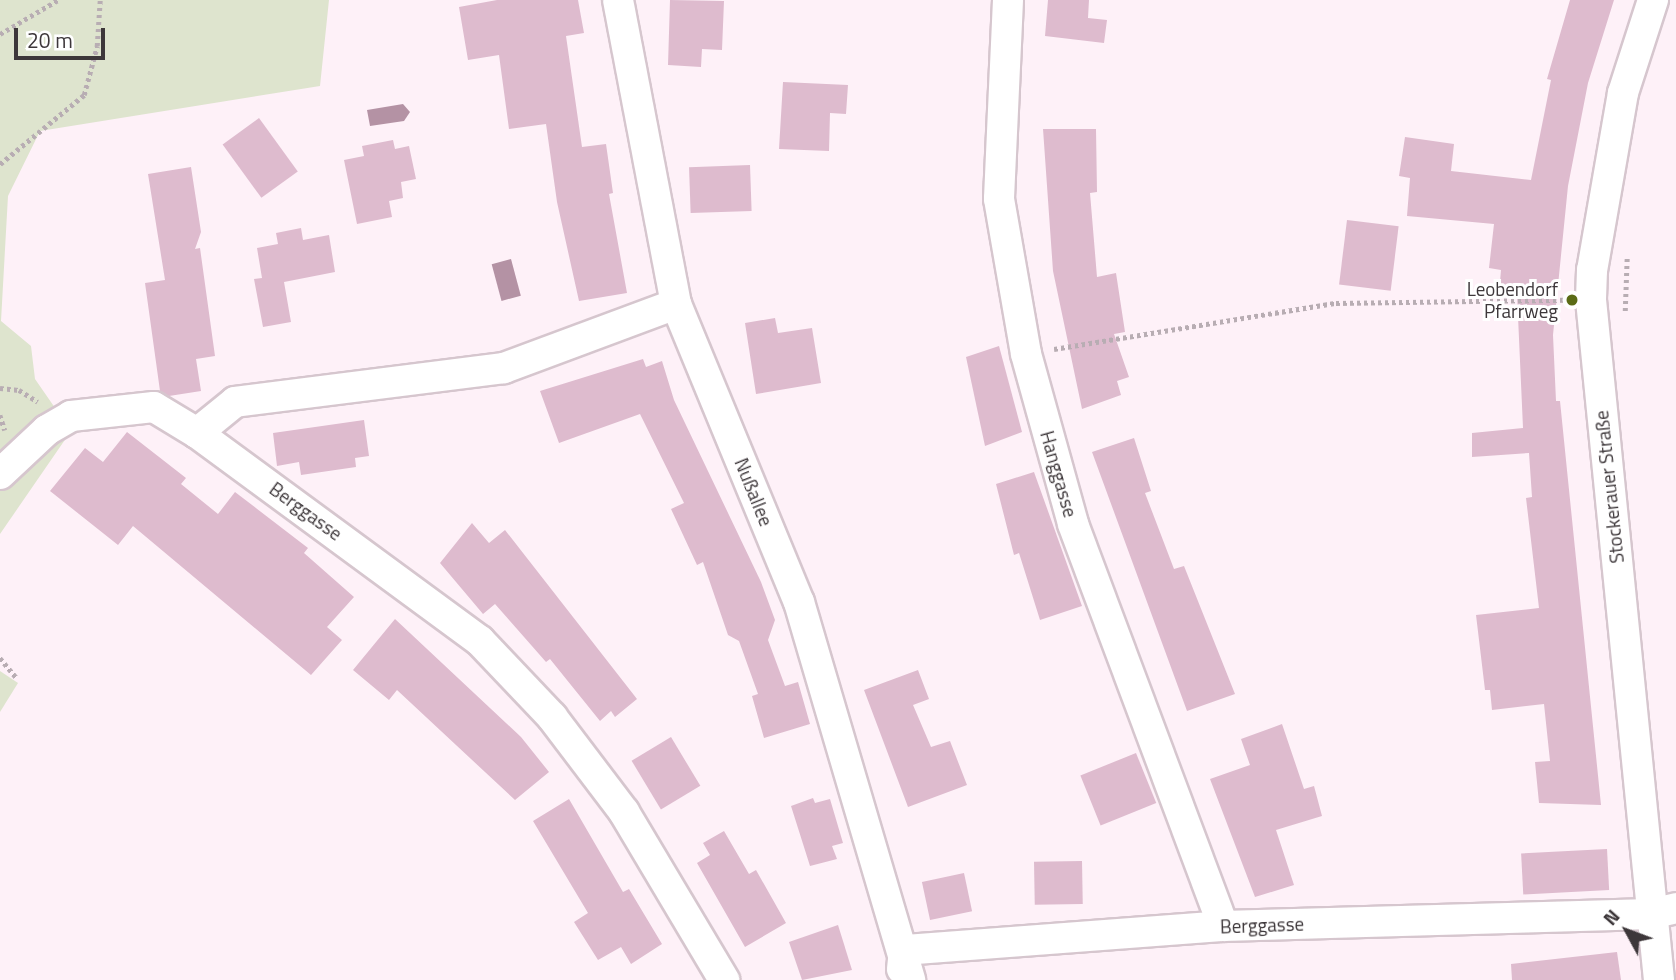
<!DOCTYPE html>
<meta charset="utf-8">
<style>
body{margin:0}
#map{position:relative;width:1676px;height:980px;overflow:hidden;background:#fef1f8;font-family:"Titillium Web",sans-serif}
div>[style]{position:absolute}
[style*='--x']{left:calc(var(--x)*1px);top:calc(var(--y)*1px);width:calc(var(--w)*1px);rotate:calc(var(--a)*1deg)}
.green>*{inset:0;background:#dee4ce}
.water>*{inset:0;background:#b492a4;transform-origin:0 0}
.building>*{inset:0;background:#debbce;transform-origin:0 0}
.path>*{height:4.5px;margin-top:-2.25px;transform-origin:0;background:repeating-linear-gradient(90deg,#b8adb3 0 3.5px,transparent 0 7px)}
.roads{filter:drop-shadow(2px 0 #d6c6ce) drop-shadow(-2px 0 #d6c6ce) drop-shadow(0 2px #d6c6ce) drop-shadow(0 -2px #d6c6ce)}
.minor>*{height:30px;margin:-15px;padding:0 15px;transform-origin:15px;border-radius:15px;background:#fff}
.dots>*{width:19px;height:19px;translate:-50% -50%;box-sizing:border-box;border:4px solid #fff;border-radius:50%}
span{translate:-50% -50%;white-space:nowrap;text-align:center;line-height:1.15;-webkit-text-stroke:6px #fff;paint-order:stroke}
.poi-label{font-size:19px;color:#3d373a}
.right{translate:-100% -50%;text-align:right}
.street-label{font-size:19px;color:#3d373a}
.north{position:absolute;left:1592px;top:896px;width:70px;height:70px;-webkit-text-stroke:5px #fff;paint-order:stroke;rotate:311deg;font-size:19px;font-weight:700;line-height:28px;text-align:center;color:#3d373a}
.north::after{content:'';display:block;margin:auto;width:24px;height:32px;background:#3d373a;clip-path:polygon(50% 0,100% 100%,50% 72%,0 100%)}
.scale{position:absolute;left:14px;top:28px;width:91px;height:32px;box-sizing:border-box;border:4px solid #3d373a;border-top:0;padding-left:9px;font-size:21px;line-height:24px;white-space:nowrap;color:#3d373a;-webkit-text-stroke:5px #fff;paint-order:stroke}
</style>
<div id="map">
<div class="green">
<div style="clip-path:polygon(0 0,329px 0,320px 86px,40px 131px,8px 196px,1px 321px,31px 346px,35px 379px,71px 431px,0 534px)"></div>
<div style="clip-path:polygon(0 671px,18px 683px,0 712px)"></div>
</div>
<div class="water">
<div style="clip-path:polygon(403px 104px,410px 112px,404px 121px,370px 126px,367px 110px)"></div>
<div style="left:511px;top:259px;width:38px;height:20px;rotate:75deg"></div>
</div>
<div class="building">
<div style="clip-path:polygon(497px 0,578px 0,584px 33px,566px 36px,582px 147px,606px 144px,613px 193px,609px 194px,627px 293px,579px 301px,557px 202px,546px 124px,509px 129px,499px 55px,468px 60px,459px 7px)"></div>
<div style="clip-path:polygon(670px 0,724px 1px,722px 50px,702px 49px,701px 67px,668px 65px)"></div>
<div style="clip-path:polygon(1048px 0,1089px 0,1088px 18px,1107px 20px,1104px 43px,1045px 36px)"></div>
<div style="clip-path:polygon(1570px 0,1614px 0,1588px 83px,1568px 186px,1553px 335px,1556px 401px,1560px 401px,1601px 805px,1539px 803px,1535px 762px,1550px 761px,1544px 704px,1492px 710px,1490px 690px,1485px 690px,1476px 615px,1539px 608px,1526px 498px,1532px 497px,1529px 453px,1472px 457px,1472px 433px,1523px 428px,1517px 294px,1499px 293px,1501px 270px,1489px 268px,1494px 224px,1407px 216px,1410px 178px,1399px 176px,1405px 137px,1454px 144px,1451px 171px,1531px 180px,1551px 80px,1547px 79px)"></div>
<div style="clip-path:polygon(783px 82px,848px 85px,846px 114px,830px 113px,829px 151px,779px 149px)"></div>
<div style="left:259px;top:118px;width:66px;height:45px;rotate:54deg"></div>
<div style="clip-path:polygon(1043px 129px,1096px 129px,1097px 192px,1090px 193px,1097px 277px,1116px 273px,1125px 332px,1114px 334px,1129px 377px,1117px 381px,1121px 395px,1082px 409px,1053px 271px)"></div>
<div style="clip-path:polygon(393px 140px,395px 149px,409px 146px,416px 179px,401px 182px,403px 198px,389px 201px,392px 217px,357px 224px,344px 160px,364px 156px,362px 146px)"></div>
<div style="left:750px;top:165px;width:46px;height:61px;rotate:88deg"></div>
<div style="clip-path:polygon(191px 167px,201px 232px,195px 249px,200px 248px,215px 356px,196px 359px,201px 391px,169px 396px,160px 391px,145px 283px,165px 280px,148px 174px)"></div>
<div style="left:1347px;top:220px;width:52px;height:65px;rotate:7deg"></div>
<div style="clip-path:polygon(301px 228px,303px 240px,329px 235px,335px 272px,284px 282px,291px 322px,263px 327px,254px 279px,262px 278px,257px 248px,278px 244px,276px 233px)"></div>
<div style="clip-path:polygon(775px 318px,778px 333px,812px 328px,821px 383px,756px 394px,745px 323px)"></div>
<div style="clip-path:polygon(999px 346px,1022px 432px,985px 446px,966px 357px)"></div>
<div style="clip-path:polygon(643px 359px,646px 367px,662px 361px,674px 400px,761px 582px,775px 620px,768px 640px,785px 686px,798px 682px,810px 724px,764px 738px,752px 696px,758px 694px,739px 641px,728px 635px,703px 562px,697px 565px,671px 509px,684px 503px,640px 414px,559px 443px,540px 391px)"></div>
<div style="clip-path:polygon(364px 420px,369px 456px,355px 458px,356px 467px,301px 475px,299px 462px,277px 466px,273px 433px)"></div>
<div style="clip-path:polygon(127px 432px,186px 478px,181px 484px,218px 514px,235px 492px,308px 548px,304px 553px,354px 597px,327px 627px,342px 640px,311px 675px,133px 526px,118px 545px,50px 491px,85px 448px,103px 462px)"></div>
<div style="clip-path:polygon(1134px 438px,1151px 491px,1145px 493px,1174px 569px,1184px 566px,1235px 694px,1187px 711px,1092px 452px)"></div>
<div style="clip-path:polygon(1034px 472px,1082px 606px,1040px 620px,1019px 553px,1014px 555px,996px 484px)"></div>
<div style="clip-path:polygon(472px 523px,489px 543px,505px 530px,637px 699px,615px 717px,611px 711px,600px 721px,550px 659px,546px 662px,495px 604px,483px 614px,440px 563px)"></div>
<div style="clip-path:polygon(395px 619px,521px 737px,549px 772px,515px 800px,397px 690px,389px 700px,353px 670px)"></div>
<div style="clip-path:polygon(918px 670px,929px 699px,913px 705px,931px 747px,950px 741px,967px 785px,908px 807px,864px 690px)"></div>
<div style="clip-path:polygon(1282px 724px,1304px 789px,1314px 786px,1322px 816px,1276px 830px,1294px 885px,1255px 897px,1210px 779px,1250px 765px,1241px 739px)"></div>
<div style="left:671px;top:737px;width:57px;height:46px;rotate:59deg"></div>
<div style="left:1136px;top:753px;width:54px;height:60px;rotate:68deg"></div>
<div style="clip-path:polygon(813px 798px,815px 803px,830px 799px,843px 843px,832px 846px,837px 859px,810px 866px,791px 806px)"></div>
<div style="clip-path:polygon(569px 799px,623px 892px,629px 889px,662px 944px,631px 964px,621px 947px,598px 960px,574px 922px,588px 913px,533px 821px)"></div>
<div style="clip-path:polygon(724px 831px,749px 874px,756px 870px,786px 923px,745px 947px,697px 863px,710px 855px,703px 843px)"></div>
<div style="left:1607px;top:849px;width:41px;height:86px;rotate:87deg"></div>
<div style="left:1082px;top:861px;width:43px;height:48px;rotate:89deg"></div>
<div style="left:964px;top:873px;width:39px;height:43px;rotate:78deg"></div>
<div style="clip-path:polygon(838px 925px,852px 970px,802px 980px,789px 942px)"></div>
<div style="clip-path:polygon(1617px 952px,1621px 980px,1512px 980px,1511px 964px)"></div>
</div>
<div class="path">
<div style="--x:0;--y:34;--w:67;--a:-30.4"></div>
<div style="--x:0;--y:164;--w:109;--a:-39.4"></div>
<div style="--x:84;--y:95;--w:51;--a:-75.1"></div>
<div style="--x:97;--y:46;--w:46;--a:-86.3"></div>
<div style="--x:1625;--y:311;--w:54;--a:-87.9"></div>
<div style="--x:1054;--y:349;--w:286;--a:-9.3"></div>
<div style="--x:1336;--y:303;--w:227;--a:-0.8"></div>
<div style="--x:0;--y:388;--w:19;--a:6"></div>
<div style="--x:19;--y:390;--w:22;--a:32"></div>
<div style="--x:0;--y:415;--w:16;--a:72"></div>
<div style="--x:0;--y:658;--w:26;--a:50"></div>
</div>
<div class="roads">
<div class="minor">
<div style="--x:618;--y:0;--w:309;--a:79.2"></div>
<div style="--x:676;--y:304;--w:322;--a:67.6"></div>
<div style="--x:799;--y:602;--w:394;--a:73.6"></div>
<div style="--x:1008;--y:0;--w:199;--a:92.6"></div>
<div style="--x:999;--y:199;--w:157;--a:80.1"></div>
<div style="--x:1026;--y:354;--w:176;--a:74.5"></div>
<div style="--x:1073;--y:524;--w:429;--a:69.5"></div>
<div style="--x:1653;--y:0;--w:98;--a:107.9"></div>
<div style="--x:1623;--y:93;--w:180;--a:99.9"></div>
<div style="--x:1592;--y:270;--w:30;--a:92"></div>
<div style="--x:1591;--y:300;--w:683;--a:84.29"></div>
<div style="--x:676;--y:304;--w:184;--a:159.6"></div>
<div style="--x:504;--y:368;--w:271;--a:172.8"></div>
<div style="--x:235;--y:402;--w:49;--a:140.8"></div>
<div style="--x:197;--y:433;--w:351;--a:36.3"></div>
<div style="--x:480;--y:641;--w:105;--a:46.5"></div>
<div style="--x:552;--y:717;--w:119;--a:52.8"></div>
<div style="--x:624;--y:812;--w:196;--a:59.2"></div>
<div style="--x:0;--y:474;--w:64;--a:-43.1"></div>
<div style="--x:47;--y:430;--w:28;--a:-30"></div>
<div style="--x:71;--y:416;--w:83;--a:-6.2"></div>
<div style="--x:154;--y:407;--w:50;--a:31.2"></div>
<div style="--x:902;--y:969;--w:19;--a:-84"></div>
<div style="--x:904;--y:950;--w:320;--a:-4.3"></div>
<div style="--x:1223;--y:926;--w:428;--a:-1.6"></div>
<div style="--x:1651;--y:914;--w:26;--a:-13"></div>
</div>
</div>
<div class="dots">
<div style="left:1572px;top:300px;background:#5b6b16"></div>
</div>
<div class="poi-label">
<span class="right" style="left:1558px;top:300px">Leobendorf<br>Pfarrweg</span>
</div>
<div class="street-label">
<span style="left:1059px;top:474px;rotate:74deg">Hanggasse</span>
<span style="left:1609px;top:487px;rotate:-96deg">Stockerauer Straße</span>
<span style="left:754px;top:492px;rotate:68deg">Nußallee</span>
<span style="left:306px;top:511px;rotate:36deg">Berggasse</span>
<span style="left:1262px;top:925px;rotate:-2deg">Berggasse</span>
</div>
<div class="north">N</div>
<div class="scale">20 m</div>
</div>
